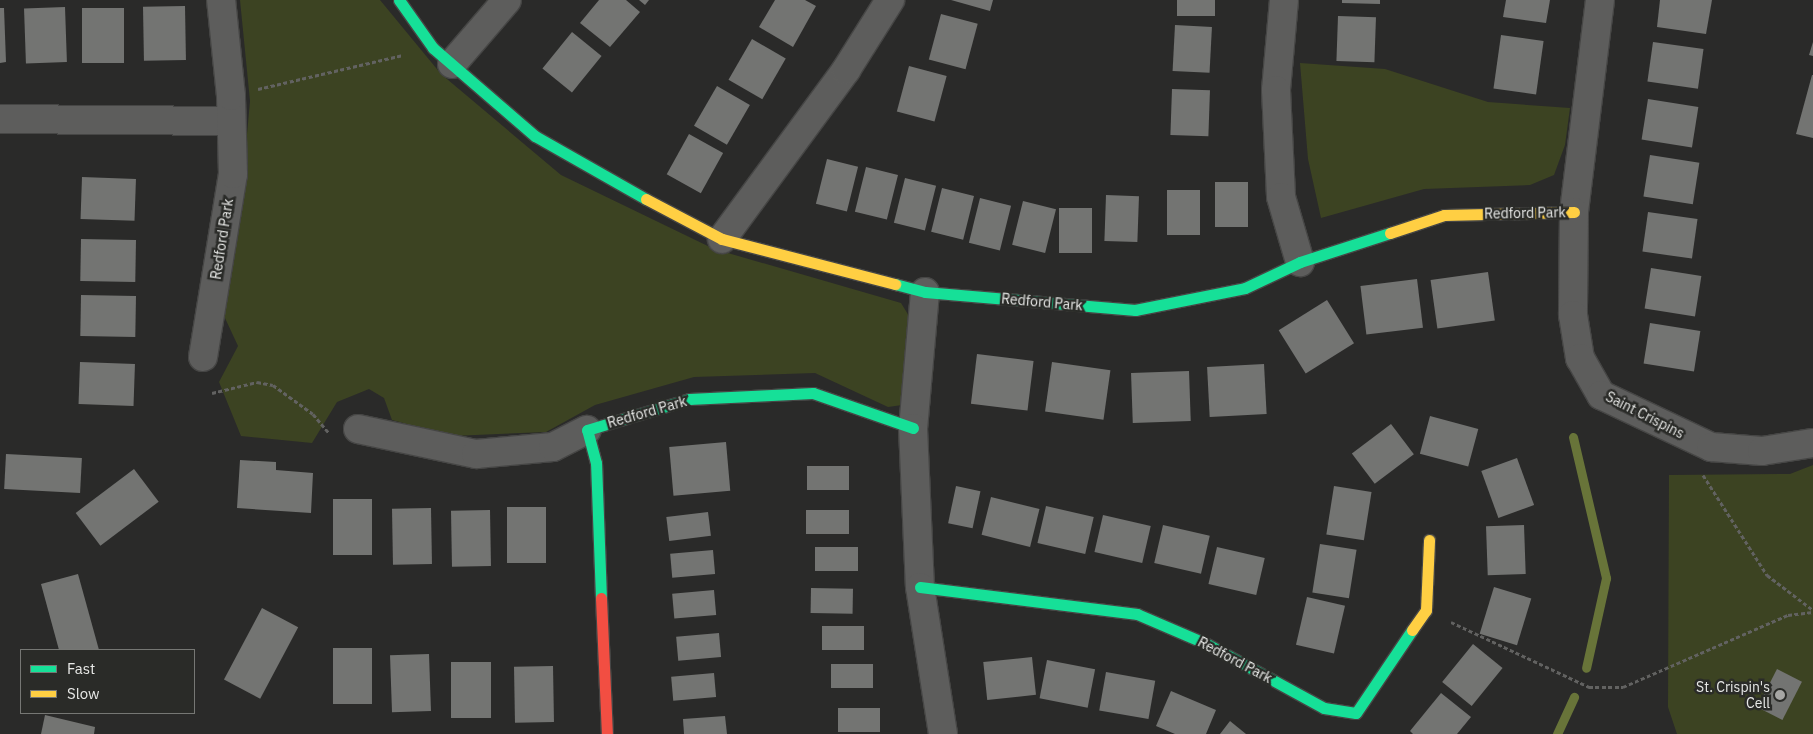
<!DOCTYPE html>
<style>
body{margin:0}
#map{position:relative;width:1813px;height:734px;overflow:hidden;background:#2a2a29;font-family:"IBM Plex Sans",sans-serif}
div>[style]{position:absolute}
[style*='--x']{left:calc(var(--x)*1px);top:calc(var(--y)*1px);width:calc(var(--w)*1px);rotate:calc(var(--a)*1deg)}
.green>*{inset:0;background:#3c4322}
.stream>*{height:9px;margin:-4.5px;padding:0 4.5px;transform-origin:4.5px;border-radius:4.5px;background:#687439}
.building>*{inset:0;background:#737472;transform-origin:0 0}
.path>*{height:3px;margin-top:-1.5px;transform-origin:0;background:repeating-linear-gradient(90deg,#626261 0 4px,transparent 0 6.5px)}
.roads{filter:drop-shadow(1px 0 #464645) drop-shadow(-1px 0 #464645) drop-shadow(0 1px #464645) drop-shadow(0 -1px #464645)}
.street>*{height:28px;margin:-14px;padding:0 14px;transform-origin:14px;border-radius:14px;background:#5d5d5c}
.fast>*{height:11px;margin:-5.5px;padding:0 5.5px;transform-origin:5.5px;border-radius:5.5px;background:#16e098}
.slow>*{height:11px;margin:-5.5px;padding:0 5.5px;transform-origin:5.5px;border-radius:5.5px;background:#ffcf43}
.jam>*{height:11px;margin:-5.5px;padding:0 5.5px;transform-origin:5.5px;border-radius:5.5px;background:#f24e42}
.dots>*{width:14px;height:14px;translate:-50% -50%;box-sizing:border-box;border:2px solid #2a2b28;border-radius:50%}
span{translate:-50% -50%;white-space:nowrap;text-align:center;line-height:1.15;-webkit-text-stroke:5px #2a2b28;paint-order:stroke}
.street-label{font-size:14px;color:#e8e9e7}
.poi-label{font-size:14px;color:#e8e9e7}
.right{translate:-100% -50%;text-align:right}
.legend{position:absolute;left:20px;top:649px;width:175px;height:65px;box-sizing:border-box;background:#2a2b28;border:1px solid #767774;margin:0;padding:6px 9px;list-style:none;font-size:15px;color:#e8e9e7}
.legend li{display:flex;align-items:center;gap:10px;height:25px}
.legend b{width:25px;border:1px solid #767774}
</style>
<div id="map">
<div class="green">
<div style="clip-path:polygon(240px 0,380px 0,441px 74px,561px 175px,714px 249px,901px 303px,909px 316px,902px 405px,888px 407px,815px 373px,694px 377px,595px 405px,546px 432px,452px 436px,392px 420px,384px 398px,369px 389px,337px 402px,312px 443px,241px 436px,219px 382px,238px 346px,218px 303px,240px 212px,250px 101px)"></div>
<div style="clip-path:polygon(1300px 63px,1385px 69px,1488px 102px,1570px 108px,1565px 145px,1554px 175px,1530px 185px,1424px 189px,1321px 218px,1308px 159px)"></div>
<div style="clip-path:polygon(1813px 465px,1813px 734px,1677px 734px,1668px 707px,1669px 475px,1790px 474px)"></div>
</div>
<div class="stream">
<div style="--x:1573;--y:437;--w:145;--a:76.8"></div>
<div style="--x:1606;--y:578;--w:92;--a:102.5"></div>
<div style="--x:1557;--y:734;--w:41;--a:-65.3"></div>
</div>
<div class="building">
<div style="clip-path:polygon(599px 0,626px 0,640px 12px,610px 47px,580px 23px)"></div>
<div style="clip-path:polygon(639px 0,649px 0,645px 5px)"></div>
<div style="clip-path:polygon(775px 0,805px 0,816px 6px,793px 47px,759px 27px)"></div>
<div style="clip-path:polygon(951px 0,993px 0,990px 11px)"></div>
<div style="left:1177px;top:0;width:38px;height:16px"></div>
<div style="clip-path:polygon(1342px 0,1380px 0,1380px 4px,1342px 3px)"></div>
<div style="clip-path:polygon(1506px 0,1550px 0,1546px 23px,1503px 17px)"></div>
<div style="clip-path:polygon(1660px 0,1712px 0,1706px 34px,1657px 27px)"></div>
<div style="left:185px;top:6px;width:54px;height:42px;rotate:89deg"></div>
<div style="left:65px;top:7px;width:55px;height:41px;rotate:88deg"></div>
<div style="clip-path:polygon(0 8px,4px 8px,6px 62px,0 63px)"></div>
<div style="left:82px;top:8px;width:42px;height:55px"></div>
<div style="left:941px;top:14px;width:38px;height:47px;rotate:15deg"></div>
<div style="left:1338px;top:16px;width:38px;height:45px;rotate:2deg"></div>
<div style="left:1175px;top:25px;width:37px;height:46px;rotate:3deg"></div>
<div style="left:572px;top:32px;width:38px;height:47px;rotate:39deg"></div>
<div style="left:1501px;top:35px;width:43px;height:54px;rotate:8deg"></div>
<div style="left:752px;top:39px;width:39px;height:47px;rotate:30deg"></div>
<div style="left:1653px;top:42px;width:51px;height:40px;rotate:8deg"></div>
<div style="clip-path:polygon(1813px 42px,1813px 56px,1809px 55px)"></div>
<div style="left:909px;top:66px;width:39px;height:47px;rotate:15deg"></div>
<div style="clip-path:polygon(1812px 75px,1813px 75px,1813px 138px,1796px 134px)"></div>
<div style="left:717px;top:86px;width:38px;height:46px;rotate:30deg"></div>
<div style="left:1172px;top:89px;width:38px;height:46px;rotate:2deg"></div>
<div style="left:1648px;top:99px;width:51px;height:41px;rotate:9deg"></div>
<div style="left:689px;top:134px;width:39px;height:46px;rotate:29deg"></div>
<div style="left:1650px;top:155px;width:50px;height:42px;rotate:9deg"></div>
<div style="left:827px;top:159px;width:32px;height:46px;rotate:14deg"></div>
<div style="left:866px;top:167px;width:33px;height:46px;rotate:14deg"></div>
<div style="left:82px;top:177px;width:54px;height:42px;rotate:2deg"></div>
<div style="left:905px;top:178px;width:32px;height:46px;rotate:14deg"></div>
<div style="left:1215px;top:182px;width:33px;height:45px"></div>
<div style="left:942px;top:188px;width:33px;height:45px;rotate:14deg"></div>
<div style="left:1167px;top:190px;width:33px;height:45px"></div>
<div style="left:1106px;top:195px;width:33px;height:46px;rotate:2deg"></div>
<div style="left:980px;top:198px;width:32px;height:46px;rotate:14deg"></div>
<div style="left:1023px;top:201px;width:34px;height:45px;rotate:14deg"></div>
<div style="left:1059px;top:208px;width:33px;height:45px"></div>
<div style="left:1648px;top:212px;width:50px;height:40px;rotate:8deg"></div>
<div style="left:81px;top:239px;width:55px;height:42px;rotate:1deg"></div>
<div style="left:1651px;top:268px;width:51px;height:41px;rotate:9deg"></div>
<div style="left:1488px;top:272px;width:49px;height:58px;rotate:82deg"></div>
<div style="left:1417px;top:279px;width:49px;height:57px;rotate:83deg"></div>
<div style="left:81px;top:295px;width:55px;height:41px;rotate:1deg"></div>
<div style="left:1327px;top:300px;width:51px;height:57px;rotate:58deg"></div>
<div style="left:1650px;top:323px;width:51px;height:41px;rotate:9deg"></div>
<div style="left:977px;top:354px;width:57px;height:50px;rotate:7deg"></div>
<div style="left:80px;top:362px;width:55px;height:42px;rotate:2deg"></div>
<div style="left:1052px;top:362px;width:59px;height:50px;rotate:8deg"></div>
<div style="left:1264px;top:364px;width:50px;height:57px;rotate:87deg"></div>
<div style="left:1189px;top:371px;width:50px;height:58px;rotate:88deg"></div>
<div style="left:1430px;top:416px;width:50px;height:39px;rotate:15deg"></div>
<div style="left:1391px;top:424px;width:38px;height:49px;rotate:53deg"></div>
<div style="left:726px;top:442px;width:49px;height:57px;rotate:85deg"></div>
<div style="left:6px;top:454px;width:76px;height:35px;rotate:3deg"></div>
<div style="left:1517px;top:458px;width:50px;height:38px;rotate:70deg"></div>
<div style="clip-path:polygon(240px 460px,276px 462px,276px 470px,313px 473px,311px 513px,237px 508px)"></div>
<div style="left:807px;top:466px;width:42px;height:24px"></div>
<div style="left:134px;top:469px;width:41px;height:73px;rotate:53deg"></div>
<div style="left:956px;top:486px;width:25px;height:38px;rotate:12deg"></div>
<div style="left:1334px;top:486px;width:38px;height:49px;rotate:9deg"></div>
<div style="left:991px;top:497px;width:50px;height:39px;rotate:14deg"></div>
<div style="left:372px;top:499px;width:56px;height:39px;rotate:90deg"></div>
<div style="left:1046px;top:506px;width:49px;height:38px;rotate:13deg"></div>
<div style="left:507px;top:507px;width:39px;height:56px"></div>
<div style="left:431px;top:508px;width:56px;height:39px;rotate:89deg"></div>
<div style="left:490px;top:510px;width:56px;height:39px;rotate:89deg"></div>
<div style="left:806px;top:510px;width:43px;height:24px"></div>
<div style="left:708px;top:512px;width:24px;height:42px;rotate:83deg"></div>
<div style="left:1103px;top:515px;width:49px;height:38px;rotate:13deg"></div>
<div style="left:1163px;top:525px;width:48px;height:39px;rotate:13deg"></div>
<div style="left:1524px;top:525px;width:49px;height:38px;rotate:88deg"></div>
<div style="left:1320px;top:544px;width:37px;height:49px;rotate:9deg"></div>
<div style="left:815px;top:547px;width:43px;height:24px"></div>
<div style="left:1217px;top:547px;width:49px;height:38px;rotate:13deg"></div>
<div style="left:713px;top:550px;width:24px;height:43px;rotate:85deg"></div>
<div style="clip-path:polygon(78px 574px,99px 650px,59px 650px,41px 584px)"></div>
<div style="left:1494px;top:587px;width:39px;height:49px;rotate:17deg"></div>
<div style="left:811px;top:588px;width:42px;height:25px;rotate:1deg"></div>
<div style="left:714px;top:590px;width:25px;height:42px;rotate:85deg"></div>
<div style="left:1307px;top:597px;width:39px;height:49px;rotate:13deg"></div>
<div style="left:262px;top:608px;width:41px;height:81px;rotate:28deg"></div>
<div style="left:822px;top:626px;width:42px;height:24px"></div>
<div style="left:719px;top:633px;width:24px;height:43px;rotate:85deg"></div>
<div style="left:1473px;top:644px;width:38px;height:49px;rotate:39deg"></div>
<div style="left:333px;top:648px;width:39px;height:56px"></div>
<div style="left:429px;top:654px;width:57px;height:39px;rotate:88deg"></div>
<div style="left:1032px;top:657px;width:38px;height:49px;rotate:84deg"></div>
<div style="left:1047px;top:660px;width:49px;height:39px;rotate:11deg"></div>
<div style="left:451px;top:662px;width:40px;height:56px"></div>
<div style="left:831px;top:664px;width:42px;height:24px"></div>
<div style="left:553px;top:666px;width:56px;height:39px;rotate:89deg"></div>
<div style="left:1777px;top:669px;width:28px;height:43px;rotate:27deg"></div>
<div style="left:1106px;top:672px;width:50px;height:39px;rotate:10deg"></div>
<div style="left:714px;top:673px;width:24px;height:43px;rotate:85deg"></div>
<div style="clip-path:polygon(1171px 691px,1216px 710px,1206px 734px,1175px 734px,1156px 726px)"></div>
<div style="clip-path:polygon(1441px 693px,1471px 717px,1457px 734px,1413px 734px,1410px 731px)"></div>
<div style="left:838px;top:708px;width:42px;height:24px"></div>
<div style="clip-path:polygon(45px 715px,95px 727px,94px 734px,41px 734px)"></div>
<div style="clip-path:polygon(725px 716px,727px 734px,684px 734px,683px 719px)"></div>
<div style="clip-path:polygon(1230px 721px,1246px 734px,1220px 734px)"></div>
</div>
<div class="path">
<div style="--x:258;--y:89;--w:149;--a:-13.2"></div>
<div style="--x:212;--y:393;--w:46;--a:-13.7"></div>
<div style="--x:257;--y:382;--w:16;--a:11"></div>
<div style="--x:273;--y:385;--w:49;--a:35.9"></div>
<div style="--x:313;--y:414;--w:25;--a:50"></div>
<div style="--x:1703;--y:475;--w:119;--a:57.4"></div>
<div style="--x:1767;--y:575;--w:58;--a:37.3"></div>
<div style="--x:1451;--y:622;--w:153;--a:25.2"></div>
<div style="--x:1589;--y:687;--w:34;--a:0"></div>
<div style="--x:1623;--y:687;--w:180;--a:-23.6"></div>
<div style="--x:1788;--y:615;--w:25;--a:-7"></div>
</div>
<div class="roads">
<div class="street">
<div style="--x:1284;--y:0;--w:90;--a:95.1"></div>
<div style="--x:1276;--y:90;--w:107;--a:87.3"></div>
<div style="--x:1281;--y:197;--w:68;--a:73.7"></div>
<div style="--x:1600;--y:0;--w:214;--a:97"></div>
<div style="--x:1574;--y:212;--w:103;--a:90.6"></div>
<div style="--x:1573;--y:315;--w:44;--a:80.8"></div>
<div style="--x:1580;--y:358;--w:43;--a:60.4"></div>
<div style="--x:1601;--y:395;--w:122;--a:25.3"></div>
<div style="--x:1711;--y:447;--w:51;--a:4.5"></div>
<div style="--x:1762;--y:451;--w:52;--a:-8.9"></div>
<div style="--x:452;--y:64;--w:84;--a:-49.3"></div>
<div style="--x:0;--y:119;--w:231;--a:0.5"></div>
<div style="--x:722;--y:239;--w:210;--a:-53.7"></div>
<div style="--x:846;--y:70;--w:83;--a:-57.8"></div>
<div style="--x:925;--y:292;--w:137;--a:95"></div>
<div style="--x:913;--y:428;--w:159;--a:87.5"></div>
<div style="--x:920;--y:587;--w:149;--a:81.1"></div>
<div style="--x:203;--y:357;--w:185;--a:-80.7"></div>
<div style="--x:233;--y:174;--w:78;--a:-91.5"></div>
<div style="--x:231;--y:96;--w:97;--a:-95.9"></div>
<div style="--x:358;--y:429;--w:121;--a:12"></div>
<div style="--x:476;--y:454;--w:77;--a:-5.2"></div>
<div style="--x:553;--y:447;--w:38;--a:-27"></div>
</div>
<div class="fast">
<div style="--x:399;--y:0;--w:59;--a:54.7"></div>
<div style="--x:433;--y:48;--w:135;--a:40.8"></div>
<div style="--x:535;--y:136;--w:128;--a:29.6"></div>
<div style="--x:895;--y:284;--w:31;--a:15"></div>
<div style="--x:925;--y:292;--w:211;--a:4.9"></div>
<div style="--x:1135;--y:310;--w:112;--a:-11.3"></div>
<div style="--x:1245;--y:288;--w:61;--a:-25.3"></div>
<div style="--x:1300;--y:262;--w:95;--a:-17.9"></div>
<div style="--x:920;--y:587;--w:219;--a:7.1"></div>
<div style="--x:1137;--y:614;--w:76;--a:23.2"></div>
<div style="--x:1207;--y:644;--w:133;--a:28.7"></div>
<div style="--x:1324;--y:708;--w:32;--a:9"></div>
<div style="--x:1356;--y:713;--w:100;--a:-56"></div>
<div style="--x:601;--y:598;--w:135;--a:-92.1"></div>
<div style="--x:596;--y:463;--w:34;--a:-105"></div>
<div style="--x:587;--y:430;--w:107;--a:-16.9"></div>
<div style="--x:689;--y:399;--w:124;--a:-2.8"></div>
<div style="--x:813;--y:393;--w:106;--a:19.3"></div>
</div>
<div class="slow">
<div style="--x:646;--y:199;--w:86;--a:27.8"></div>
<div style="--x:722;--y:239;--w:179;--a:14.6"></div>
<div style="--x:1390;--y:233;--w:57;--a:-18.4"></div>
<div style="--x:1444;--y:215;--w:130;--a:-1.3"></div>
<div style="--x:1412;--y:630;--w:24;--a:-55"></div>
<div style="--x:1426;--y:610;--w:70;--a:-87.5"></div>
</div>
<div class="jam">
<div style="--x:601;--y:598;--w:136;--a:87.5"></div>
</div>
</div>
<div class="dots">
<div style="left:1780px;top:695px;background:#a6a6a4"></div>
</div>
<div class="street-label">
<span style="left:1525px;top:213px;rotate:-1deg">Redford Park</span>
<span style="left:222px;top:239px;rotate:-81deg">Redford Park</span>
<span style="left:1042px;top:302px;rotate:5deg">Redford Park</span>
<span style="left:647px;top:412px;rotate:-16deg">Redford Park</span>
<span style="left:1645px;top:415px;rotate:27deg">Saint Crispins</span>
<span style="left:1235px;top:660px;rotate:28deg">Redford Park</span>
</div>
<div class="poi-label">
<span class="right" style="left:1770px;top:695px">St. Crispin's<br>Cell</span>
</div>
<ul class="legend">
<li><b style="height:6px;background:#16e098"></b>Fast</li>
<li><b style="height:6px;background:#ffcf43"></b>Slow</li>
</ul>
</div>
